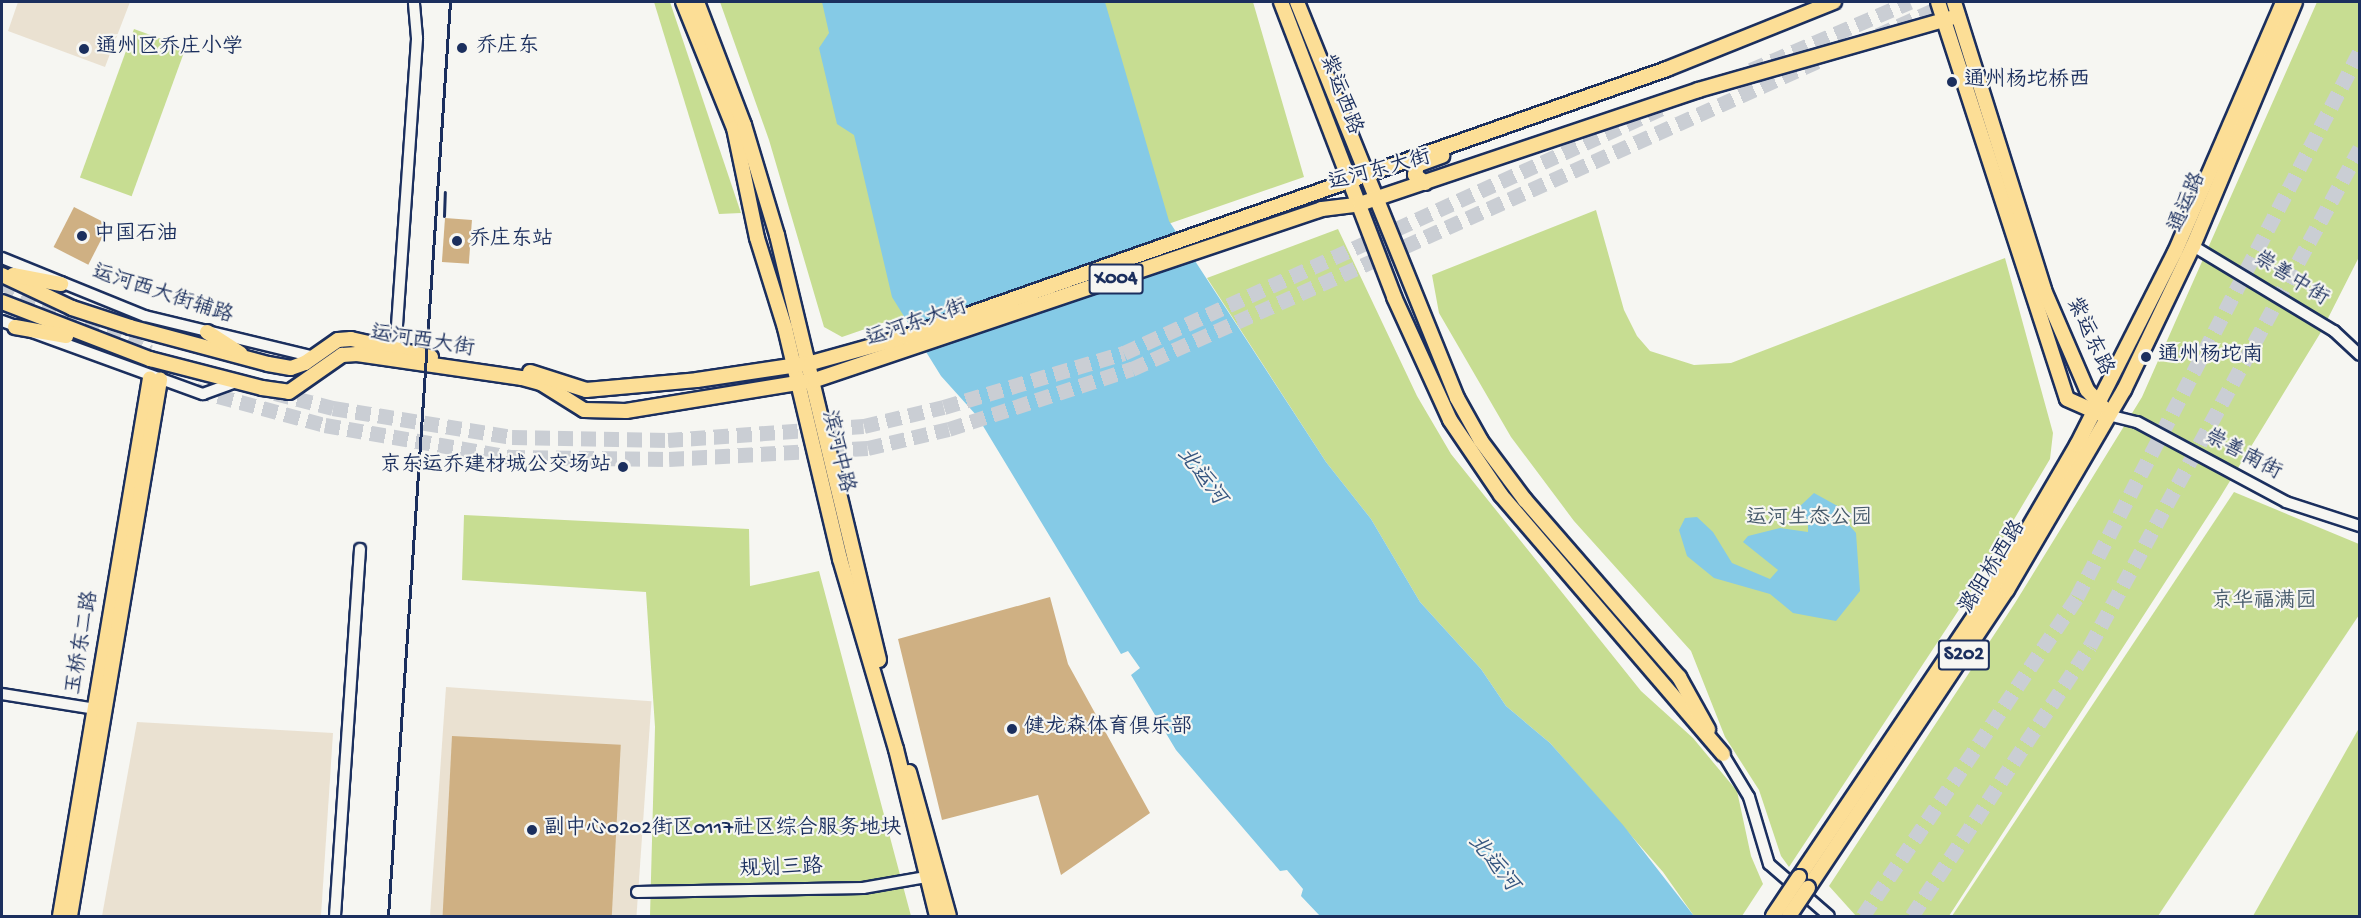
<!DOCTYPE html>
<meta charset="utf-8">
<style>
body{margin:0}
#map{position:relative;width:2361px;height:918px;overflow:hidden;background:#f6f6f2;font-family:"Gochi Hand","LXGW WenKai TC",sans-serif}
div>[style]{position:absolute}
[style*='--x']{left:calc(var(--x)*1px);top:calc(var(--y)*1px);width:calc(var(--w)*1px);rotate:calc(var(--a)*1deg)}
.built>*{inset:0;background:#eae1d1;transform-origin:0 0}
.green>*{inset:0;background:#c7dd92;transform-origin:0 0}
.water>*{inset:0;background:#85cae6}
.building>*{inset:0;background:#cfb083;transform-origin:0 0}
.highway-tunnel>*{height:15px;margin-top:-7.5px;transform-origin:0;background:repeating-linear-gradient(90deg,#caced4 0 15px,transparent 0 23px)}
.roads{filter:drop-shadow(2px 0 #1b2f5e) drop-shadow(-2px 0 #1b2f5e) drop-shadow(0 2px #1b2f5e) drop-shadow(0 -2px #1b2f5e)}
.minor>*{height:10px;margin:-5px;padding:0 5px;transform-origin:5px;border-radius:5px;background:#f6f6f2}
.major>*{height:14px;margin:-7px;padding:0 7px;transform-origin:7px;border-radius:7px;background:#fcde96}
.rail>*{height:3px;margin:-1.5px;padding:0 1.5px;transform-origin:1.5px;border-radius:1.5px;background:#1b2f5e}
.bridges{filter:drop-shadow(2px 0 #1b2f5e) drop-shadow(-2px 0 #1b2f5e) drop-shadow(0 2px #1b2f5e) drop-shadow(0 -2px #1b2f5e)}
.major-bridge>*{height:14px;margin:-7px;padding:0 7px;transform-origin:7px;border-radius:7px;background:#fcde96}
.dots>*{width:16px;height:16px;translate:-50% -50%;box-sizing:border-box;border:3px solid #f6f6f2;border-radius:50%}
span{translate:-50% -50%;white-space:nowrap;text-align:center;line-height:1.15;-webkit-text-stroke:4.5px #f6f6f2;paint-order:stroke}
.shield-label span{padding:2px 4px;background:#f6f6f2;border:2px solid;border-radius:4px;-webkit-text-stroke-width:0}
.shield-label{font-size:20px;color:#1b2f5e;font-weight:700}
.poi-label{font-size:21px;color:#1b2f5e}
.left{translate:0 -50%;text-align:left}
.right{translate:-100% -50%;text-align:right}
.street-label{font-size:21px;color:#1b2f5e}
.park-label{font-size:21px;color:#465a6b}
.water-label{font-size:22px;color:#365680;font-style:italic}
.frame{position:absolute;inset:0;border:3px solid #1b2f5e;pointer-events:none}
</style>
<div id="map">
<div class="built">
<div style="clip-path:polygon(18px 2px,130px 2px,105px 67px,8px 31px)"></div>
<div style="left:446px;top:687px;width:206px;height:230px;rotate:4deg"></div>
<div style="clip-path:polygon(137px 722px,333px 733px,321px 916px,102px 916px)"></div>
</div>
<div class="green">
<div style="clip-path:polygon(654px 2px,670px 2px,741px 213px,719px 214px)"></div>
<div style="clip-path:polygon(720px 2px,1253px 2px,1304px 177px,842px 337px,824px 327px,769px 140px)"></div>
<div style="clip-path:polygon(2317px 2px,2359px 2px,2359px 257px,2321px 332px,2219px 499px,1949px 916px,1856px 916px,1829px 886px,2015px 603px,2142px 397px)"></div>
<div style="left:134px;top:29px;width:55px;height:158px;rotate:20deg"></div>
<div style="clip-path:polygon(1596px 210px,1624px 310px,1637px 336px,1650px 351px,1694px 365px,1731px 363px,2005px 258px,2053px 433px,2050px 459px,1972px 590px,1789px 867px,1781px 856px,1759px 790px,1725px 737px,1691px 651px,1574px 521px,1511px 437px,1439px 313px,1432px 275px)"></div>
<div style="clip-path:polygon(1338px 229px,1417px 396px,1451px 454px,1641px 691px,1693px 738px,1737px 791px,1751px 856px,1763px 884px,1742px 916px,1694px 916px,1663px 872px,1550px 743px,1506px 706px,1481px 669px,1420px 602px,1371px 519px,1326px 462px,1207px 278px)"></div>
<div style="clip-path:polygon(2234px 492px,2359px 544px,2359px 615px,2158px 916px,1952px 916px)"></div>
<div style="clip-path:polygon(464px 515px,749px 529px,750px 586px,819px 571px,911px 916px,650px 916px,655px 727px,646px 592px,462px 580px)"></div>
<div style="clip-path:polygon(2359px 728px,2359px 916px,2253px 916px)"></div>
</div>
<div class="water">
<div style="clip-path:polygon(822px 2px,1105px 2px,1169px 221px,1326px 462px,1371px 519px,1420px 602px,1481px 669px,1506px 706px,1550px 743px,1623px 825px,1694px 916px,1320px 916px,1301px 896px,1303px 889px,1287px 870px,1280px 871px,1176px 750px,1131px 675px,1140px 668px,1128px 651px,1121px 654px,977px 416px,941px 376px,892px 297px,854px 135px,837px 124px,819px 48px,829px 33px)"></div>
<div style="clip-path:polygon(1814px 493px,1852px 514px,1844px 519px,1856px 533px,1860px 591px,1836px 621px,1793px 613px,1770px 594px,1714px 578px,1687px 556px,1679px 530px,1685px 518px,1697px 517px,1713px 532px,1732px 563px,1770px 579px,1778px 570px,1743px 542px,1748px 536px,1780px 528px,1808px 532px,1808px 521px,1798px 508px)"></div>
</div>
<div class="building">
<div style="left:74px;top:207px;width:39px;height:45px;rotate:27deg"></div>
<div style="left:445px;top:218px;width:27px;height:44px;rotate:4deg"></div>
<div style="clip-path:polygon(1050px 597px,1068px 664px,1150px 813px,1061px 875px,1038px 795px,942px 820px,898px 639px)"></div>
<div style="left:452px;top:736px;width:169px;height:180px;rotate:3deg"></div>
</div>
<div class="highway-tunnel">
<div style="--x:1878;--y:35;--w:81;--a:-24"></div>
<div style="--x:1751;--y:70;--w:173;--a:-23.2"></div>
<div style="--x:2;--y:283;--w:163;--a:25"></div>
<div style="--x:55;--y:331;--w:51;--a:26.6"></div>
<div style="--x:196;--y:390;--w:134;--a:15.2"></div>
<div style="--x:325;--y:425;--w:188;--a:9.8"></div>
<div style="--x:510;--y:457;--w:159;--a:0.7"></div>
<div style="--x:669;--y:459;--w:199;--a:-3.2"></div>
<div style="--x:868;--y:448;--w:83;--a:-13.2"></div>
<div style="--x:949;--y:429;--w:193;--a:-18.2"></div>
<div style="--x:1132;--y:369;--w:754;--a:-24.19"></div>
<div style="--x:275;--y:393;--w:60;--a:14.5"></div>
<div style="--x:333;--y:408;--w:181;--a:9.2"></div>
<div style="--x:512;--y:437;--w:156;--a:1.1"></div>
<div style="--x:668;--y:440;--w:196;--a:-4.1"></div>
<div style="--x:864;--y:426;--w:82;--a:-13.4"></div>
<div style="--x:944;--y:407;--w:188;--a:-16.7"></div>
<div style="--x:1124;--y:353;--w:591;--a:-24.48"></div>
<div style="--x:1863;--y:916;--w:384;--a:-56.1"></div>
<div style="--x:2077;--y:597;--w:615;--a:-62.6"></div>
<div style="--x:1912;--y:916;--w:323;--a:-56.6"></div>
<div style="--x:2090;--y:646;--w:566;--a:-61.53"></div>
</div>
<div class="roads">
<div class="minor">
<div style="--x:2193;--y:246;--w:165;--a:31.1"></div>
<div style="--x:2334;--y:331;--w:35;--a:43"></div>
<div style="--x:2;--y:258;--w:154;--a:22.1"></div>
<div style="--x:145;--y:316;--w:175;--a:13.6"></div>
<div style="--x:2;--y:321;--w:214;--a:20"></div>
<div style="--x:203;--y:394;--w:35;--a:-20"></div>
<div style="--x:395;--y:354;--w:317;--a:-86"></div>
<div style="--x:417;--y:38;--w:36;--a:-95"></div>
<div style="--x:2108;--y:415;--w:30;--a:14"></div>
<div style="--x:2137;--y:422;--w:169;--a:28.2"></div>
<div style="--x:2286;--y:502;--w:78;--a:18"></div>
<div style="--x:2;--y:694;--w:101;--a:9.1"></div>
<div style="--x:1723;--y:754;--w:50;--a:58.8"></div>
<div style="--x:1749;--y:797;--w:70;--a:73.4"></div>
<div style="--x:1769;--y:864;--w:79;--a:40.9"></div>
<div style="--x:637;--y:892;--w:226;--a:-1"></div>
<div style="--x:863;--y:888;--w:64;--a:-9.9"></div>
<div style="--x:335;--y:916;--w:368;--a:-86.1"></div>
</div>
<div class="major">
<div style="--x:683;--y:2;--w:136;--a:68"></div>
<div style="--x:734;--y:128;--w:112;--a:78.2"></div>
<div style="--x:757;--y:238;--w:94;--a:72.7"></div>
<div style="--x:785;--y:328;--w:237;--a:76.6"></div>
<div style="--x:840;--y:559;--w:198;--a:73.6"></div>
<div style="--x:896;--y:749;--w:172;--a:76.2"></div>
<div style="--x:697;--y:2;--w:132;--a:69.1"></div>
<div style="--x:744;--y:125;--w:115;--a:73.3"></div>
<div style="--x:777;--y:235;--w:437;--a:76.5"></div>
<div style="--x:1281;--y:2;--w:316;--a:69"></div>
<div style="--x:1394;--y:297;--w:135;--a:65.5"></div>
<div style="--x:1450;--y:420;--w:91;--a:55.8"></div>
<div style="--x:1501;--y:495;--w:341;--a:49.4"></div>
<div style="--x:1297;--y:2;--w:427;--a:68"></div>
<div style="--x:1457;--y:398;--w:49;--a:60.8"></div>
<div style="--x:1481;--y:441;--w:74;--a:53.3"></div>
<div style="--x:1525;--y:500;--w:235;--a:49"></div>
<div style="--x:1679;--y:677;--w:60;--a:60.9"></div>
<div style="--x:1938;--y:2;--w:417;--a:72"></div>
<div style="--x:2067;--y:399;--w:36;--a:24"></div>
<div style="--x:1954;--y:2;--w:302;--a:72.6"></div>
<div style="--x:2044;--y:290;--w:109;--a:66.7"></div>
<div style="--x:2087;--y:390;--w:25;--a:47"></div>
<div style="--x:1425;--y:183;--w:13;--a:-141"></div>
<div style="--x:1415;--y:175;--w:10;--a:-79"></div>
<div style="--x:1417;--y:165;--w:27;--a:-20"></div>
<div style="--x:2;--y:275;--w:77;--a:25.2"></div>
<div style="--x:72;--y:308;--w:61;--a:18.1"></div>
<div style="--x:130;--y:327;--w:143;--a:15"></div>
<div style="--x:268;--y:364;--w:23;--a:10"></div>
<div style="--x:291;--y:368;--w:15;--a:-20"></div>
<div style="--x:305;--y:363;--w:40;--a:-34.9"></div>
<div style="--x:338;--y:340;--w:13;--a:-4"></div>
<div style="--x:351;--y:339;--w:82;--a:12.7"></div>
<div style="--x:13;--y:275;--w:49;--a:10.6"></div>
<div style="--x:2;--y:302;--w:159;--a:21.1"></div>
<div style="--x:150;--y:359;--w:116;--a:14.5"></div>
<div style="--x:262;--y:388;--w:27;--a:8"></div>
<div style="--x:289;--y:392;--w:65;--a:-34.9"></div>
<div style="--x:342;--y:355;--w:15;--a:-4"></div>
<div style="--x:357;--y:354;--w:167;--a:8.3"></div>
<div style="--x:522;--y:378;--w:20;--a:15"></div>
<div style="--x:541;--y:383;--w:51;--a:32.1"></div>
<div style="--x:584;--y:410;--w:42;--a:1.4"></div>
<div style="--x:626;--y:411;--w:192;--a:-9.3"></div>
<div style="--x:815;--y:380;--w:535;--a:-18.64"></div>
<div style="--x:1322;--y:209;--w:38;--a:-7"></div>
<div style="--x:1360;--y:204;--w:357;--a:-18.6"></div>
<div style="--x:1698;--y:90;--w:270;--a:-15.9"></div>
<div style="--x:15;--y:327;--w:52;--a:10"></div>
<div style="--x:207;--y:332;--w:40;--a:32.9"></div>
<div style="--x:530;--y:372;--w:59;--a:17.8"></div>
<div style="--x:586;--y:390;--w:111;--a:-5.1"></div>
<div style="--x:697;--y:380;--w:115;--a:-8.5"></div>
<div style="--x:811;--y:363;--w:98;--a:-15.5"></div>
<div style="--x:905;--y:337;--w:808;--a:-19.38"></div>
<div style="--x:1667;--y:69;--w:180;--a:-21.9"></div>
<div style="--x:909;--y:772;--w:149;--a:74.5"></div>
<div style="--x:1799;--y:877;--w:353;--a:-56.1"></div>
<div style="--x:1996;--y:584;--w:161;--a:-59.8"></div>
<div style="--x:2077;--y:445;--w:216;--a:-63.1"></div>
<div style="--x:2175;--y:252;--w:272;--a:-66.6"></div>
<div style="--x:1808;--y:888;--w:358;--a:-56.3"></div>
<div style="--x:2007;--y:590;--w:232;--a:-59.7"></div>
<div style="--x:2124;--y:390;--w:160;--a:-64.4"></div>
<div style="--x:2193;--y:246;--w:264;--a:-67.3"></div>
<div style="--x:60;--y:916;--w:545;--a:-80.5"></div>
<div style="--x:70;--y:916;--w:544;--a:-80.47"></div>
</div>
</div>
<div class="rail">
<div style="--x:444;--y:216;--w:24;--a:-88"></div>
<div style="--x:388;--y:916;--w:916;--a:-86.12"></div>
</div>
<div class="bridges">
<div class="major-bridge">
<div style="--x:1773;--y:916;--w:47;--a:-56.3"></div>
<div style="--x:1789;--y:916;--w:34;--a:-56"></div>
</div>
</div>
<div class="dots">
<div style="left:462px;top:48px;background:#1b2f5e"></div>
<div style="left:84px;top:49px;background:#1b2f5e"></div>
<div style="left:1952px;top:82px;background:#1b2f5e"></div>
<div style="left:82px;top:236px;background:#1b2f5e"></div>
<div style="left:457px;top:241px;background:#1b2f5e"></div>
<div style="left:2146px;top:357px;background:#1b2f5e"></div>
<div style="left:623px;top:467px;background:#1b2f5e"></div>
<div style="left:1012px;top:729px;background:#1b2f5e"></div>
<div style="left:532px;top:830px;background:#1b2f5e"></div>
</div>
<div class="shield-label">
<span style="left:1116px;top:279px">X004</span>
<span style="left:1964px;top:655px">S202</span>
</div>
<div class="poi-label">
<span class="left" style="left:476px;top:48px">乔庄东</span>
<span class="left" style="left:96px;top:49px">通州区乔庄小学</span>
<span class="left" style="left:1964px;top:82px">通州杨坨桥西</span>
<span class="left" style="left:94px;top:236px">中国石油</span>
<span class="left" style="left:469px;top:241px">乔庄东站</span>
<span class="left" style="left:2158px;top:357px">通州杨坨南</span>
<span class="right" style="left:611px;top:467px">京东运乔建材城公交场站</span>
<span class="left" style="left:1024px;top:729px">健龙森体育俱乐部</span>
<span class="left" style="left:544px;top:830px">副中心0202街区0117社区综合服务地块</span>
</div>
<div class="street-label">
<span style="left:1339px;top:95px;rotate:69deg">紫运西路</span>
<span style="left:1380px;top:172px;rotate:-15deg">运河东大街</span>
<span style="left:2189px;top:203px;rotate:-67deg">通运路</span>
<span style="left:2290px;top:280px;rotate:32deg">崇善中街</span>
<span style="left:162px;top:296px;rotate:18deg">运河西大街辅路</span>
<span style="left:917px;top:325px;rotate:-19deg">运河东大街</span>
<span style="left:2088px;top:337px;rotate:65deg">紫运东路</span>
<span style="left:422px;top:343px;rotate:9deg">运河西大街</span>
<span style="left:836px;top:452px;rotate:77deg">滨河中路</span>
<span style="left:2242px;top:456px;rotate:28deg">崇善南街</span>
<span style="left:1994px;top:568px;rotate:-58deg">潞阳桥西路</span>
<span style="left:84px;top:643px;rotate:-80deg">玉桥东二路</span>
<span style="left:781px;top:870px;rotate:-2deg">规划三路</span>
</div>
<div class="park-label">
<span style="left:1809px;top:520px">运河生态公园</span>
<span style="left:2264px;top:603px">京华福满园</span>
</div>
<div class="water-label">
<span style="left:1200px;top:477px;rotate:53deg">北运河</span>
<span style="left:1492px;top:864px;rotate:51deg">北运河</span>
</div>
<div class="frame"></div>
</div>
